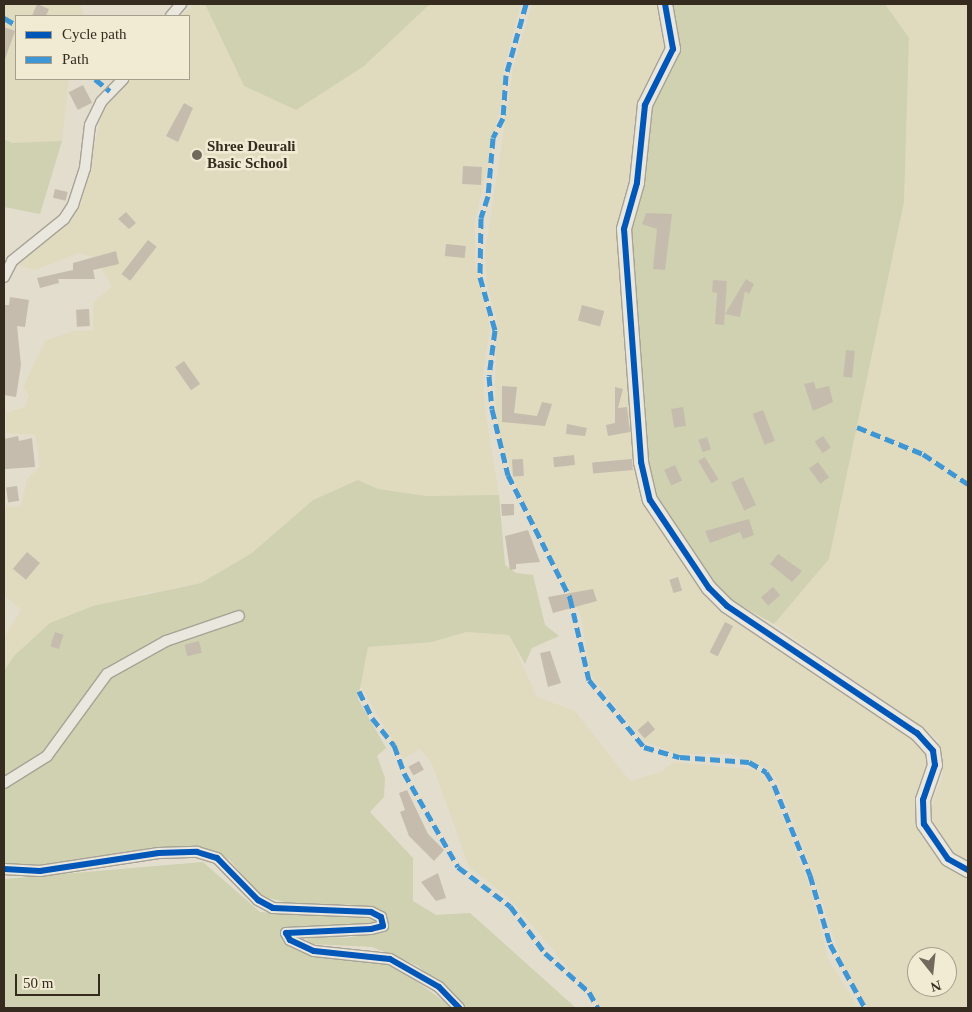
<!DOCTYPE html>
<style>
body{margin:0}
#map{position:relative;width:972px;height:1012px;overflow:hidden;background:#e2ddcd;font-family:Georgia,serif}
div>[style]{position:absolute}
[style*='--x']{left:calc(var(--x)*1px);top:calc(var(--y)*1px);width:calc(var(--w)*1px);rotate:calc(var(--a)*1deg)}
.farmland>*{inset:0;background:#e0dbbf}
.green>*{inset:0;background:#cfd1b1}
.building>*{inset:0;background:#c5bcae;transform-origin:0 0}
.roads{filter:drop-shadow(1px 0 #a7a296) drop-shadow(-1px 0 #a7a296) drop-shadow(0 1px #a7a296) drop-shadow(0 -1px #a7a296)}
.minor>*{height:10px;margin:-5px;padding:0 5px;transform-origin:5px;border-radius:5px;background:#eae7de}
.tertiary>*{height:14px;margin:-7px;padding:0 7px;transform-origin:7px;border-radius:7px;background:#eae7de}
.quiet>*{height:5px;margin-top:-2.5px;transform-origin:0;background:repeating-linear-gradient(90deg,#3e96d5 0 10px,transparent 0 15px)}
.cycleway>*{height:6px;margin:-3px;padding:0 3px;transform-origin:3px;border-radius:3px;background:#0057b8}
.dots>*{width:14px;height:14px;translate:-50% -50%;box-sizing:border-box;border:2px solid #f2ebd4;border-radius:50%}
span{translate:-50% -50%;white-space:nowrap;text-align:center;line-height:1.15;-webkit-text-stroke:5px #f2ebd4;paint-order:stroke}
.poi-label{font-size:15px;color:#352b1f;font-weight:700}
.left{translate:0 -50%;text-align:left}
.frame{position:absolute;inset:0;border:5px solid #352b1f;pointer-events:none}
.legend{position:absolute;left:15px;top:15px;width:175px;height:65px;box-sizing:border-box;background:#f2ebd4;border:1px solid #a69e8c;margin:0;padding:6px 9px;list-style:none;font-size:15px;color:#352b1f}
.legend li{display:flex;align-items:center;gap:10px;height:25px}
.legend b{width:25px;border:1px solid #a69e8c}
.north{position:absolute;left:907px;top:947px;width:50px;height:50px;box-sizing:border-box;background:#f2ebd4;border:1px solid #a69e8c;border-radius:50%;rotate:164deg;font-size:14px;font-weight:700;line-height:20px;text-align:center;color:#352b1f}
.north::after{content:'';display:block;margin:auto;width:18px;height:22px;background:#72695c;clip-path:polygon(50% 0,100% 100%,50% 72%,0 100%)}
.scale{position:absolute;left:15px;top:974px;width:85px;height:22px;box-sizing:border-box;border:2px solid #352b1f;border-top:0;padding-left:6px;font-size:15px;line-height:18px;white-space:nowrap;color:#352b1f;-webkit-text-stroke:4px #f2ebd4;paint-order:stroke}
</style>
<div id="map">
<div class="farmland">
<div style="clip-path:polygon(4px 4px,80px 4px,84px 16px,16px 16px,16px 79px,69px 79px,62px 141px,12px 143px,4px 138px)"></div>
<div style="clip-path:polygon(194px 4px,205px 4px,244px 86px,430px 4px,521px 4px,503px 72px,503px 96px,475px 222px,475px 264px,490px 328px,483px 374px,485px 409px,499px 495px,426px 496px,378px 489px,358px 480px,313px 500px,252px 553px,201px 583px,143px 594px,14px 656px,4px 671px,4px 637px,21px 610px,4px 595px,4px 518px,6px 507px,21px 506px,27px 480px,40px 466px,35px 435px,6px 433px,6px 413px,25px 407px,29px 396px,23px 387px,45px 341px,73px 331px,93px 331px,93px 303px,112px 286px,94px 258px,79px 253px,35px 270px,18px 265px,82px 202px,102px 111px,126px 79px,189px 79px,189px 16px,181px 16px)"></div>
<div style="clip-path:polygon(evenodd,532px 4px,659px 4px,668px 54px,638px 105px,631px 191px,620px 218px,639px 489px,647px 510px,704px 591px,923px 747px,931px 763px,916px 801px,921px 836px,941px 859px,968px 875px,968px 1008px,868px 1008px,844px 968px,811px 869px,777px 780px,766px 767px,730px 754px,677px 754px,643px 741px,590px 674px,581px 616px,519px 494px,498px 433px,495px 398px,497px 320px,487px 286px,485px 253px,513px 68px,532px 4px,917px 957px,947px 957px,947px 987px,917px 987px,917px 957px)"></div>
<div style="clip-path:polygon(885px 4px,968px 4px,968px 856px,962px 863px,933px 829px,932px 805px,943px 776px,939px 740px,774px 624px,829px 559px,904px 202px,909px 38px)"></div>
<div style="clip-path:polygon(466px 632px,509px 635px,537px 697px,575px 711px,630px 781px,661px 772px,674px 762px,757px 770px,770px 784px,811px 890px,828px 959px,859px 1008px,602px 1008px,509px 898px,469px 867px,432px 764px,420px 749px,403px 759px,359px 683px,368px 647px,432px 642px)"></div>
</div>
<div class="green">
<div style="clip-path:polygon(205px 4px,430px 4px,364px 66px,296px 110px,244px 86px)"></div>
<div style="clip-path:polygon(670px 4px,885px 4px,909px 38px,904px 202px,829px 559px,774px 624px,729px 599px,692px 556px,657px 501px,644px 464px,646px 414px,630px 230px,645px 121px,655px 94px,673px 69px,677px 50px)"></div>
<div style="clip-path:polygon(4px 139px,12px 143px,62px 141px,40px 214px,4px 207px)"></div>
<div style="clip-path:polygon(358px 480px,378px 489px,426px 496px,499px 495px,505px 565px,516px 573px,533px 575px,545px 625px,559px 636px,532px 648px,525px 664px,509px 635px,466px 632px,432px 642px,368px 647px,358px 699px,386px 748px,377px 756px,385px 778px,384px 797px,370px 812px,413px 858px,413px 901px,436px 915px,470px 913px,576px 1008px,467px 1008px,418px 966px,372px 947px,311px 944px,302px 934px,344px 938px,377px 933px,389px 928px,387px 914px,360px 905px,289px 903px,260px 896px,230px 860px,204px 849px,132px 852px,38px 867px,4px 865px,4px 671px,14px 656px,50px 623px,93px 606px,201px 583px,252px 553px,313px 500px)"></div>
<div style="clip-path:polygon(203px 862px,260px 912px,376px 919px,375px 924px,338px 928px,301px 926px,284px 930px,282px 939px,309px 954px,379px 961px,408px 975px,453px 1008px,4px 1008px,4px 879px)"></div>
</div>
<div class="building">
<div style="clip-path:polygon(37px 4px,49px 9px,46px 16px,32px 16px)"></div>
<div style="clip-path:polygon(4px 27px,15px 31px,5px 59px,4px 59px)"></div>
<div style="left:83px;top:85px;width:20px;height:16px;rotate:63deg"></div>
<div style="clip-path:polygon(184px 103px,193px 108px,178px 142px,166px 136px)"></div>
<div style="left:463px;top:166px;width:19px;height:18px;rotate:3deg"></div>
<div style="left:55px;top:189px;width:13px;height:9px;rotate:13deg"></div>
<div style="clip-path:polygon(126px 212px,136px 223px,129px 229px,118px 219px)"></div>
<div style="clip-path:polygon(646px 213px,672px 214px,665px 270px,653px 269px,657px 229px,642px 224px)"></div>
<div style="left:148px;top:240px;width:11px;height:43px;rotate:38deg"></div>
<div style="left:446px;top:244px;width:20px;height:12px;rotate:6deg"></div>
<div style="clip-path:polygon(116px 251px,119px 264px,93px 270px,95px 279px,58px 279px,59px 283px,40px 288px,37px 278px,73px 270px,73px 263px)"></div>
<div style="clip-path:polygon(746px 279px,754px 284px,749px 294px,745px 291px,740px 317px,725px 314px)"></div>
<div style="clip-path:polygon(713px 280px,727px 281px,724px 325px,715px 324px,717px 293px,712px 292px)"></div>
<div style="clip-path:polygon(10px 297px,29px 300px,25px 327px,17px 326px,21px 365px,16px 397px,4px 395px,4px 305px,9px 305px)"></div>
<div style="left:582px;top:305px;width:23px;height:16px;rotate:15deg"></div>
<div style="left:89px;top:309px;width:17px;height:13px;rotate:87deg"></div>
<div style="left:846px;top:350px;width:9px;height:27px;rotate:6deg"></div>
<div style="left:184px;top:361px;width:28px;height:11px;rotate:55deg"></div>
<div style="clip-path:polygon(814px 382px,816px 389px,829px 386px,833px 402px,813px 411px,804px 384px)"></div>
<div style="clip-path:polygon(502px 386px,517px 387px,514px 413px,537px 416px,542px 402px,552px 404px,545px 426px,502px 422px)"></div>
<div style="clip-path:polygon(615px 387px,623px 389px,618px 408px,627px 407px,630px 432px,608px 436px,606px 425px,615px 423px)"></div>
<div style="left:683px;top:407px;width:19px;height:12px;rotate:81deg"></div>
<div style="left:763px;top:410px;width:33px;height:11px;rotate:69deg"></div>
<div style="clip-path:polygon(567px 424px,587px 428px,585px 436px,566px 434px)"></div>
<div style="clip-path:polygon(18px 436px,19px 441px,32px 438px,35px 467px,5px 469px,4px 439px)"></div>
<div style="left:823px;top:436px;width:14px;height:10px;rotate:56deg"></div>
<div style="left:707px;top:437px;width:13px;height:9px;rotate:72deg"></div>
<div style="left:574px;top:455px;width:10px;height:21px;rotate:84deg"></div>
<div style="left:705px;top:457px;width:26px;height:8px;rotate:59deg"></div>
<div style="left:523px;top:459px;width:17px;height:11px;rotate:87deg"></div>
<div style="left:632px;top:459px;width:11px;height:40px;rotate:85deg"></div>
<div style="left:818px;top:462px;width:19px;height:11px;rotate:54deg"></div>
<div style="left:675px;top:465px;width:17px;height:12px;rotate:65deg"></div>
<div style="left:743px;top:477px;width:31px;height:13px;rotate:65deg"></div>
<div style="left:17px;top:486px;width:15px;height:11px;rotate:82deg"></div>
<div style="clip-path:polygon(501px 504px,514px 504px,514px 515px,502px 516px)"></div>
<div style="clip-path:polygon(749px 519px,754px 535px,743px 539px,740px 532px,710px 543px,705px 531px)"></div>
<div style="clip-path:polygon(528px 530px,540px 562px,516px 564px,516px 569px,510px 570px,505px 536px)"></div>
<div style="left:27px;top:552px;width:17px;height:22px;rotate:40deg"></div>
<div style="clip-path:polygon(778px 554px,802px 571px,792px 582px,770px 564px)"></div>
<div style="left:678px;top:577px;width:14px;height:9px;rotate:73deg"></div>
<div style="left:773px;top:587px;width:11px;height:16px;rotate:49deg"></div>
<div style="clip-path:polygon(593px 589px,597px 601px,553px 613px,548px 597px)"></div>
<div style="left:725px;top:622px;width:9px;height:34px;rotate:27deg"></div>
<div style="left:55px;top:632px;width:9px;height:15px;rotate:18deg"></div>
<div style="left:199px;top:641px;width:12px;height:15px;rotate:76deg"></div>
<div style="clip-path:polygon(550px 651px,561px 683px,548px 687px,540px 653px)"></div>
<div style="left:648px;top:721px;width:11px;height:14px;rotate:49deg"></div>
<div style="left:419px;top:761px;width:10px;height:12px;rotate:61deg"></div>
<div style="clip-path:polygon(407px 790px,428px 834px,444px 850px,434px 861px,409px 836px,400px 812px,405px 810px,399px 793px)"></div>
<div style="clip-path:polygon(438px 873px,446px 898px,436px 901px,421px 882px)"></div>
</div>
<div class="roads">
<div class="minor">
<div style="--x:171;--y:16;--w:16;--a:-50"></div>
<div style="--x:4;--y:277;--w:18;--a:-63"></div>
<div style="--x:12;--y:261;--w:67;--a:-38.9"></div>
<div style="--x:64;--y:219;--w:17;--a:-57"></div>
<div style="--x:73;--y:205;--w:39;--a:-72"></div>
<div style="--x:85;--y:168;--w:43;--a:-83.4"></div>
<div style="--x:90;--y:125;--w:25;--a:-64"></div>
<div style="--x:101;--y:102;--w:32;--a:-46"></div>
<div style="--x:4;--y:783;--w:51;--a:-32.1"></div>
<div style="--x:47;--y:756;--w:102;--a:-53.8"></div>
<div style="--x:107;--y:674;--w:68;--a:-29.2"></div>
<div style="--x:166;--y:641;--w:77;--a:-18.9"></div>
<div style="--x:4;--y:869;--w:36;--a:3"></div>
<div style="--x:40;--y:871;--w:120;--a:-8.6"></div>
<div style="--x:159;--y:853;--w:38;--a:-2"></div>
<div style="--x:197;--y:852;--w:21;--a:17"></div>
<div style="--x:217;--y:858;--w:59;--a:45.7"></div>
<div style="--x:258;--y:900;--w:17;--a:28"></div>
<div style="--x:273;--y:908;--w:98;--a:2.3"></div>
<div style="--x:371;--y:912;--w:11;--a:27"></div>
<div style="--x:381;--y:917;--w:9;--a:77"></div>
<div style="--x:383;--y:926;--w:12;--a:166"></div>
<div style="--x:371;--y:929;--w:85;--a:177.3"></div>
<div style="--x:286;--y:933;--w:8;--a:60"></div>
<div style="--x:290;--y:940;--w:26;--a:25"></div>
<div style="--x:314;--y:951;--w:76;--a:6"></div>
<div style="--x:390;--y:959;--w:56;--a:29.7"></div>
<div style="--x:439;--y:987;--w:29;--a:46"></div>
</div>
<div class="tertiary">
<div style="--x:665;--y:4;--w:46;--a:79.9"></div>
<div style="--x:673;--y:49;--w:63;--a:116.6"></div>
<div style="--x:645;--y:105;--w:78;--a:95.9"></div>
<div style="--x:637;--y:183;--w:48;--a:105.8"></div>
<div style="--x:624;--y:229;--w:234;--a:85.8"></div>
<div style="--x:641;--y:462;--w:39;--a:77"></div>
<div style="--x:650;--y:500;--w:106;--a:56.2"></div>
<div style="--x:709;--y:588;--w:25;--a:45"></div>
<div style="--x:727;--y:606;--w:229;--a:33.8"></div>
<div style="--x:917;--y:733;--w:24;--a:48"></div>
<div style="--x:933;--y:751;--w:14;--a:82"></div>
<div style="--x:935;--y:765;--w:37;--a:109"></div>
<div style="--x:923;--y:800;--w:24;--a:88"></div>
<div style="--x:924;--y:824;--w:42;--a:55.6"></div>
<div style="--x:948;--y:859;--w:23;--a:29"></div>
</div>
</div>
<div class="quiet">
<div style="--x:526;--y:4;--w:74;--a:105.7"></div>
<div style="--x:506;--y:75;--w:43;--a:94"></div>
<div style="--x:503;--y:118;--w:22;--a:117"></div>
<div style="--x:493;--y:138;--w:58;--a:94.9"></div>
<div style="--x:488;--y:196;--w:23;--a:108"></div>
<div style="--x:481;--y:218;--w:59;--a:91"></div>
<div style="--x:480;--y:277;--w:55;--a:74.2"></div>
<div style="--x:495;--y:330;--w:46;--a:97.4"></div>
<div style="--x:489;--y:376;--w:33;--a:85"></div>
<div style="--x:492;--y:409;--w:68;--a:76.4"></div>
<div style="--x:508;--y:475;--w:138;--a:63.2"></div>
<div style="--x:570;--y:598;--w:84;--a:77"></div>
<div style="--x:589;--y:680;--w:87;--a:50.6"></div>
<div style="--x:644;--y:747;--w:37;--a:16"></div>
<div style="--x:680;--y:757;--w:69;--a:4.1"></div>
<div style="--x:749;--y:762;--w:20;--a:30"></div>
<div style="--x:766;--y:772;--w:15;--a:58"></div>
<div style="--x:774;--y:785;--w:97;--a:68.2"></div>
<div style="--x:810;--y:875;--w:72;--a:73.8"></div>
<div style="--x:830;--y:944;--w:73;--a:61.3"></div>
<div style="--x:4;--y:18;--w:14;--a:30"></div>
<div style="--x:95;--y:79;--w:19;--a:39"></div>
<div style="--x:857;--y:427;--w:71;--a:22.2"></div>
<div style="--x:923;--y:454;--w:54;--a:33.7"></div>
<div style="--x:359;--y:691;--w:30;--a:64"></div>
<div style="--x:372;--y:718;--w:35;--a:51"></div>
<div style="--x:394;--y:745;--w:30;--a:70"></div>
<div style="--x:404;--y:773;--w:108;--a:60.1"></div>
<div style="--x:458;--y:867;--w:65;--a:36.9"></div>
<div style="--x:510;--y:906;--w:59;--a:53.3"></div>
<div style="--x:545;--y:953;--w:59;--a:41.6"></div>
<div style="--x:589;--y:992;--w:18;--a:61"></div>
</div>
<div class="cycleway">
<div style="--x:665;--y:4;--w:46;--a:79.9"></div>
<div style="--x:673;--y:49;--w:63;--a:116.6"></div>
<div style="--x:645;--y:105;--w:78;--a:95.9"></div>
<div style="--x:637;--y:183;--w:48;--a:105.8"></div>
<div style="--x:624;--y:229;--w:234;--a:85.8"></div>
<div style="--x:641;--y:462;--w:39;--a:77"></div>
<div style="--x:650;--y:500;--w:106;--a:56.2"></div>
<div style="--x:709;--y:588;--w:25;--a:45"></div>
<div style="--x:727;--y:606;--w:229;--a:33.8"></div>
<div style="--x:917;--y:733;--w:24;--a:48"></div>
<div style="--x:933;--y:751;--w:14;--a:82"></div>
<div style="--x:935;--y:765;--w:37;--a:109"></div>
<div style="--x:923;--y:800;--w:24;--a:88"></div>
<div style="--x:924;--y:824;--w:42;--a:55.6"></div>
<div style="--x:948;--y:859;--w:23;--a:29"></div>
<div style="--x:4;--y:869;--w:36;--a:3"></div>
<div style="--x:40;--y:871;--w:120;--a:-8.6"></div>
<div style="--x:159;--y:853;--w:38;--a:-2"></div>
<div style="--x:197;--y:852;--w:21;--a:17"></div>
<div style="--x:217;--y:858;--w:59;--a:45.7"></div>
<div style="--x:258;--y:900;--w:17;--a:28"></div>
<div style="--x:273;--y:908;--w:98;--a:2.3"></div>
<div style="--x:371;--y:912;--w:11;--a:27"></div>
<div style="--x:381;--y:917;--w:9;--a:77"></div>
<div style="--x:383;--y:926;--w:12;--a:166"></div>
<div style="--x:371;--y:929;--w:85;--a:177.3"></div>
<div style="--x:286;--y:933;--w:8;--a:60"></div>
<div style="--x:290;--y:940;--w:26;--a:25"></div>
<div style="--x:314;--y:951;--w:76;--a:6"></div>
<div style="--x:390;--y:959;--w:56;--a:29.7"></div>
<div style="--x:439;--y:987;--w:29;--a:46"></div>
</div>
<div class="dots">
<div style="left:197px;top:155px;background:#72695c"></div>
</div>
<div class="poi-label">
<span class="left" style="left:207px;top:155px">Shree Deurali<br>Basic School</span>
</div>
<div class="frame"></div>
<ul class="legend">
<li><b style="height:6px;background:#0057b8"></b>Cycle path</li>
<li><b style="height:6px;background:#3e96d5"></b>Path</li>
</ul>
<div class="north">N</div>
<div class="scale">50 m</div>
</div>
